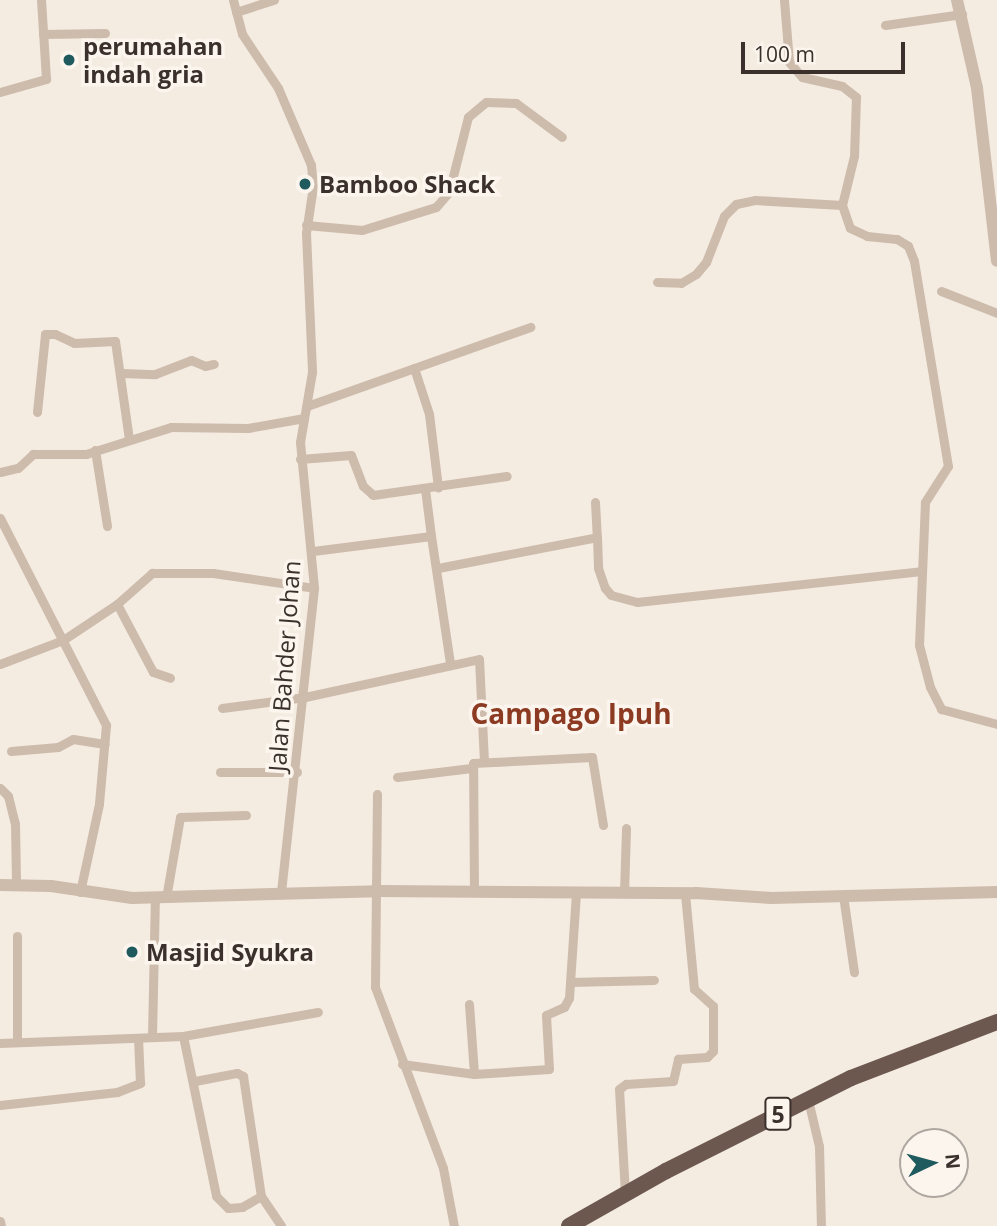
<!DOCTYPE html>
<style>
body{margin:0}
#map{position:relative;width:997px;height:1226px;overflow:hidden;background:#f4ebe1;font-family:"Open Sans",sans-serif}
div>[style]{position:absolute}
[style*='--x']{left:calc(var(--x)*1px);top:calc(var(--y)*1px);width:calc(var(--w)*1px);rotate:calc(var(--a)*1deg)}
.minor>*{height:9px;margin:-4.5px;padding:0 4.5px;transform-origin:4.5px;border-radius:4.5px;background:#cdbbac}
.tertiary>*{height:12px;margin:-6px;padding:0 6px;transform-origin:6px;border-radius:6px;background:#cdbbac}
.trunk>*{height:16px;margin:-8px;padding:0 8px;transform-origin:8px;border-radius:8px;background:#6c584f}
.dots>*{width:19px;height:19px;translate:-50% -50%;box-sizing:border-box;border:4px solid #fbf5ee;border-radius:50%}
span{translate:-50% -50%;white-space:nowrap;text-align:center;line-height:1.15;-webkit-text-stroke:7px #fbf5ee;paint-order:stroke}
.shield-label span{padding:2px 5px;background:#fbf5ee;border:2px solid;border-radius:5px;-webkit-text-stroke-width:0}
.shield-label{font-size:23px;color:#3b302b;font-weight:700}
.poi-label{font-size:24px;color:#3b302b;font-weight:700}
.left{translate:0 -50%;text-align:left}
.street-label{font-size:24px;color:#3b302b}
.quarter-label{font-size:28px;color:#8c3b22;font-weight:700}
.north{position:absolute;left:899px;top:1128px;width:70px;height:70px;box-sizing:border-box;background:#fbf5ee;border:2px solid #aea6a0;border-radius:50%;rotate:85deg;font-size:19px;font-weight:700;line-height:28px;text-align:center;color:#3b302b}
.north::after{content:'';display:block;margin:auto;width:24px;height:32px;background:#1f5a5e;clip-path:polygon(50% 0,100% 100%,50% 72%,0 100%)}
.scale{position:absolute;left:741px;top:42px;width:164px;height:32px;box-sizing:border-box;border:4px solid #3b302b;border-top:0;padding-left:9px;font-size:21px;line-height:24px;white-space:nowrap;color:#3b302b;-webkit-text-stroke:5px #fbf5ee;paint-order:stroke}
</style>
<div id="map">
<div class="minor">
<div style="--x:233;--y:0;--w:35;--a:75"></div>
<div style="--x:242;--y:34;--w:65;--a:56.3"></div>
<div style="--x:278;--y:88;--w:84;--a:66.8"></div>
<div style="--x:311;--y:165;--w:21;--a:85"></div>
<div style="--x:313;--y:186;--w:48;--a:98.5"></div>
<div style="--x:306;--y:233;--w:139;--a:87.5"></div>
<div style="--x:312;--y:372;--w:71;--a:99.7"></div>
<div style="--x:300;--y:442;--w:147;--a:84.5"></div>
<div style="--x:314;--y:588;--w:308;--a:96.2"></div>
<div style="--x:784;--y:0;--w:62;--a:85.4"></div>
<div style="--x:789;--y:62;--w:20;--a:49"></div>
<div style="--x:802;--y:77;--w:41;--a:12.7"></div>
<div style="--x:842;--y:86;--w:18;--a:38"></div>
<div style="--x:856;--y:97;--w:59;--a:91.9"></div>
<div style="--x:854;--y:156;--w:50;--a:103.8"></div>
<div style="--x:842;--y:205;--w:24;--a:71"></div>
<div style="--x:850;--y:228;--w:19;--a:25"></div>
<div style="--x:867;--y:236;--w:30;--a:6"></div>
<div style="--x:897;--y:239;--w:13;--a:32"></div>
<div style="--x:908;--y:246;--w:16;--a:68"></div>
<div style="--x:914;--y:261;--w:208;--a:80.6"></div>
<div style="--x:948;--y:466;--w:43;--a:122.6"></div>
<div style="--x:925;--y:502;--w:143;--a:92.4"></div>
<div style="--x:919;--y:645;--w:43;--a:75.3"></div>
<div style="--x:930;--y:687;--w:25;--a:63"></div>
<div style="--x:941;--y:709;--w:58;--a:15"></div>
<div style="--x:236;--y:12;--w:40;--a:-18"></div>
<div style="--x:885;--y:25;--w:78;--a:-8.1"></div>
<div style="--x:43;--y:34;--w:62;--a:-0.9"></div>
<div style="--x:0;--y:92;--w:48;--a:-15.8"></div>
<div style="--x:46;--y:79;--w:79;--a:-93.6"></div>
<div style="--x:306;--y:225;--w:56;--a:5.1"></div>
<div style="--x:362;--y:230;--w:77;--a:-17.3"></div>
<div style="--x:436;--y:207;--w:20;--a:-49"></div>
<div style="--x:449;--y:192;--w:77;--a:-75.8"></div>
<div style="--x:468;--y:117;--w:23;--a:-40"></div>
<div style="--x:486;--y:102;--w:30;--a:2"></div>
<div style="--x:516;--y:103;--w:57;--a:36.5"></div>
<div style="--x:657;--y:282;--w:24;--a:2"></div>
<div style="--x:681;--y:283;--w:17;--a:-31"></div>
<div style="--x:696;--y:274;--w:16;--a:-50"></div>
<div style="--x:706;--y:262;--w:49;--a:-68.6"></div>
<div style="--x:724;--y:216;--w:17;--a:-45"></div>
<div style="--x:736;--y:204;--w:19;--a:-12"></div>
<div style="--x:755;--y:200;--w:87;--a:3.3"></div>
<div style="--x:941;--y:291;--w:60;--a:21.4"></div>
<div style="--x:414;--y:368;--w:48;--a:71.9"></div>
<div style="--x:429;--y:414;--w:74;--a:83"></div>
<div style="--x:121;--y:373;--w:34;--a:2"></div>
<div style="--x:155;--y:374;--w:39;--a:-21"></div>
<div style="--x:191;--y:360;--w:15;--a:23"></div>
<div style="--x:205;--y:366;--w:9;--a:-13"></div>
<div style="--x:307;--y:406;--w:237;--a:-19.5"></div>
<div style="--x:37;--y:412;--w:78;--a:-84.1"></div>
<div style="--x:45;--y:334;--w:10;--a:0"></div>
<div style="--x:55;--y:334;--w:21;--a:25"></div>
<div style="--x:74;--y:343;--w:41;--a:-2.8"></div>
<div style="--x:115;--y:341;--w:99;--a:81.9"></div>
<div style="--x:95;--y:450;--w:77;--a:81"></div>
<div style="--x:300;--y:459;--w:51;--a:-4.5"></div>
<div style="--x:351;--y:455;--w:33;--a:69"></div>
<div style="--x:363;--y:486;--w:13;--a:42"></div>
<div style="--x:373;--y:495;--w:135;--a:-8.1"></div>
<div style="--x:0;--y:472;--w:18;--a:-13"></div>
<div style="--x:18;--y:468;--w:21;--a:-43"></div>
<div style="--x:33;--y:454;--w:53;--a:0"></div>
<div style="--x:86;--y:454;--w:89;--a:-17.6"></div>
<div style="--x:171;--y:427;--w:77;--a:0.7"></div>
<div style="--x:248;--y:428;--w:57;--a:-10.1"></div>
<div style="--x:425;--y:489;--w:47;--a:82.7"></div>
<div style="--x:595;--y:502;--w:35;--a:87"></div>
<div style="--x:0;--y:518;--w:233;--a:62.9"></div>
<div style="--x:106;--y:725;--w:79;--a:95.1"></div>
<div style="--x:99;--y:804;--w:90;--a:102.2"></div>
<div style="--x:313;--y:551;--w:119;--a:-7.2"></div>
<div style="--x:431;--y:536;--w:128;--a:81.5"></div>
<div style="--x:438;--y:568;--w:162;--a:-11"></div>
<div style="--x:597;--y:537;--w:31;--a:88"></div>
<div style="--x:598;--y:568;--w:21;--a:71"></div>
<div style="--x:605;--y:588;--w:9;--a:49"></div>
<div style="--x:611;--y:595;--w:27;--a:15"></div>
<div style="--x:637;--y:602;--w:286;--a:-6.2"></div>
<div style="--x:117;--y:604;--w:77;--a:62.1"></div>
<div style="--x:153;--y:672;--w:18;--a:19"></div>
<div style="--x:0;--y:664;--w:67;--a:-20.9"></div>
<div style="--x:63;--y:640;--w:65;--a:-33.7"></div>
<div style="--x:117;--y:604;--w:47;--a:-41.5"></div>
<div style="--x:152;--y:573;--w:61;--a:0"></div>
<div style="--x:213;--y:573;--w:102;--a:8.4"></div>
<div style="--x:222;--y:708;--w:84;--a:-7.5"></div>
<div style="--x:305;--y:697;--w:178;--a:-12.3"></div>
<div style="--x:479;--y:659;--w:102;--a:87.2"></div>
<div style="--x:11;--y:751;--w:47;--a:-4.9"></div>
<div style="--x:58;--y:747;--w:17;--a:-28"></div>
<div style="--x:73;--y:739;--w:32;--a:9"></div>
<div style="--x:220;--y:772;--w:77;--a:0"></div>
<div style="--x:397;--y:777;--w:75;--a:-6.9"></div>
<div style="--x:0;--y:788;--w:11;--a:45"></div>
<div style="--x:8;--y:796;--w:29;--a:76"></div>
<div style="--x:15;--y:824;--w:60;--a:89"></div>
<div style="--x:377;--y:794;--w:193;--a:90.6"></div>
<div style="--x:375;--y:987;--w:193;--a:69.4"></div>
<div style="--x:443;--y:1168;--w:59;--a:79.3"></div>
<div style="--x:474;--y:892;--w:129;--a:-90.4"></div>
<div style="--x:473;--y:763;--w:119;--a:-2.9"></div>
<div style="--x:592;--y:757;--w:69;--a:80.8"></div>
<div style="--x:624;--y:893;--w:65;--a:-88.2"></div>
<div style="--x:843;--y:895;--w:78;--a:81.9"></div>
<div style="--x:166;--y:898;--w:82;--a:-80.2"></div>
<div style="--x:180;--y:817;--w:66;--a:-1.7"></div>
<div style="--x:17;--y:936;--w:105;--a:90"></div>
<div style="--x:570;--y:982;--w:84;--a:-1.4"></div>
<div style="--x:469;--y:1004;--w:70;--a:85.9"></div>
<div style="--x:183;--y:1036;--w:163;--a:78.3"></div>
<div style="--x:216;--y:1196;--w:17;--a:45"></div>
<div style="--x:228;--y:1208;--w:14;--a:-4"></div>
<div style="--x:242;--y:1207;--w:22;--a:-30"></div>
<div style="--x:152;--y:1037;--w:139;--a:-88.8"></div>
<div style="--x:0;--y:1043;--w:183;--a:-2.2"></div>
<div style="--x:183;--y:1036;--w:137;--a:-10.1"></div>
<div style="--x:402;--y:1064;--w:73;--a:7.9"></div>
<div style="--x:474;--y:1074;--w:75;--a:-3.8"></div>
<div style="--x:549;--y:1069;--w:54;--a:-93.2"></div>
<div style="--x:546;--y:1015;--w:20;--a:-24"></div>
<div style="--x:564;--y:1007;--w:10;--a:-61"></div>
<div style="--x:569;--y:998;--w:106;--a:-86.2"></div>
<div style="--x:195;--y:1081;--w:43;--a:-10.8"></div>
<div style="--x:237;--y:1073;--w:7;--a:27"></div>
<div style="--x:243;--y:1076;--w:121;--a:81.5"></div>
<div style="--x:261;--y:1196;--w:36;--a:56"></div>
<div style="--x:808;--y:1100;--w:47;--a:76.6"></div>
<div style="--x:819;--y:1146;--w:80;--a:88.6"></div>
<div style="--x:0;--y:1105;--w:118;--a:-6.3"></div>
<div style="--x:117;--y:1092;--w:25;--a:-21"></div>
<div style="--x:140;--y:1083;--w:45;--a:-92.5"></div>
<div style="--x:625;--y:1193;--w:104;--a:-93.3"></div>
<div style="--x:619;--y:1089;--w:9;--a:-36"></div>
<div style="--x:626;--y:1084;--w:47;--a:-3.7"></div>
<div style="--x:673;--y:1081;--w:23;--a:-77"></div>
<div style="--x:678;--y:1059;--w:29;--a:-4"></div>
<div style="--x:707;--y:1057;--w:8;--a:-45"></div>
<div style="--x:713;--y:1051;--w:45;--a:-90"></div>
<div style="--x:713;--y:1006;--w:25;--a:-138"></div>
<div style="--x:694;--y:989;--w:96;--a:-95.4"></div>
<div style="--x:0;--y:1221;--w:5;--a:79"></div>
</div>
<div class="tertiary">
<div style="--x:957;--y:0;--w:90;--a:77.2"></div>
<div style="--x:977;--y:88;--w:174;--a:83.4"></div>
<div style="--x:0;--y:885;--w:51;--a:1.1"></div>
<div style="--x:51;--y:886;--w:82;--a:8.4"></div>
<div style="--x:132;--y:898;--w:245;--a:-1.6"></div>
<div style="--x:377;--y:891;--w:319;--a:0.4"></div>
<div style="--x:696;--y:893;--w:76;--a:3.8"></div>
<div style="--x:772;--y:898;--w:225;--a:-1.5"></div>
</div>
<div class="trunk">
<div style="--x:569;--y:1226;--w:112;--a:-29.6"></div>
<div style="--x:666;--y:1171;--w:207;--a:-26.7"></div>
<div style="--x:851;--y:1078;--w:156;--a:-21"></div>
</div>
<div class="dots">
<div style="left:69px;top:60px;background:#1f5a5e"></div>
<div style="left:305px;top:184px;background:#1f5a5e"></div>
<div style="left:132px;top:952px;background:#1f5a5e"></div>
</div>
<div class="shield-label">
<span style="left:778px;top:1114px">5</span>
</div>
<div class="poi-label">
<span class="left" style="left:83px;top:60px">perumahan<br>indah gria</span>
<span class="left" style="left:319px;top:184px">Bamboo Shack</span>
<span class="left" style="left:146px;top:952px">Masjid Syukra</span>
</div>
<div class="street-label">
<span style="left:284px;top:666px;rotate:-86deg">Jalan Bahder Johan</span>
</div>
<div class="quarter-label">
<span style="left:571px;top:713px">Campago Ipuh</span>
</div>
<div class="north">N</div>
<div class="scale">100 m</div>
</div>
